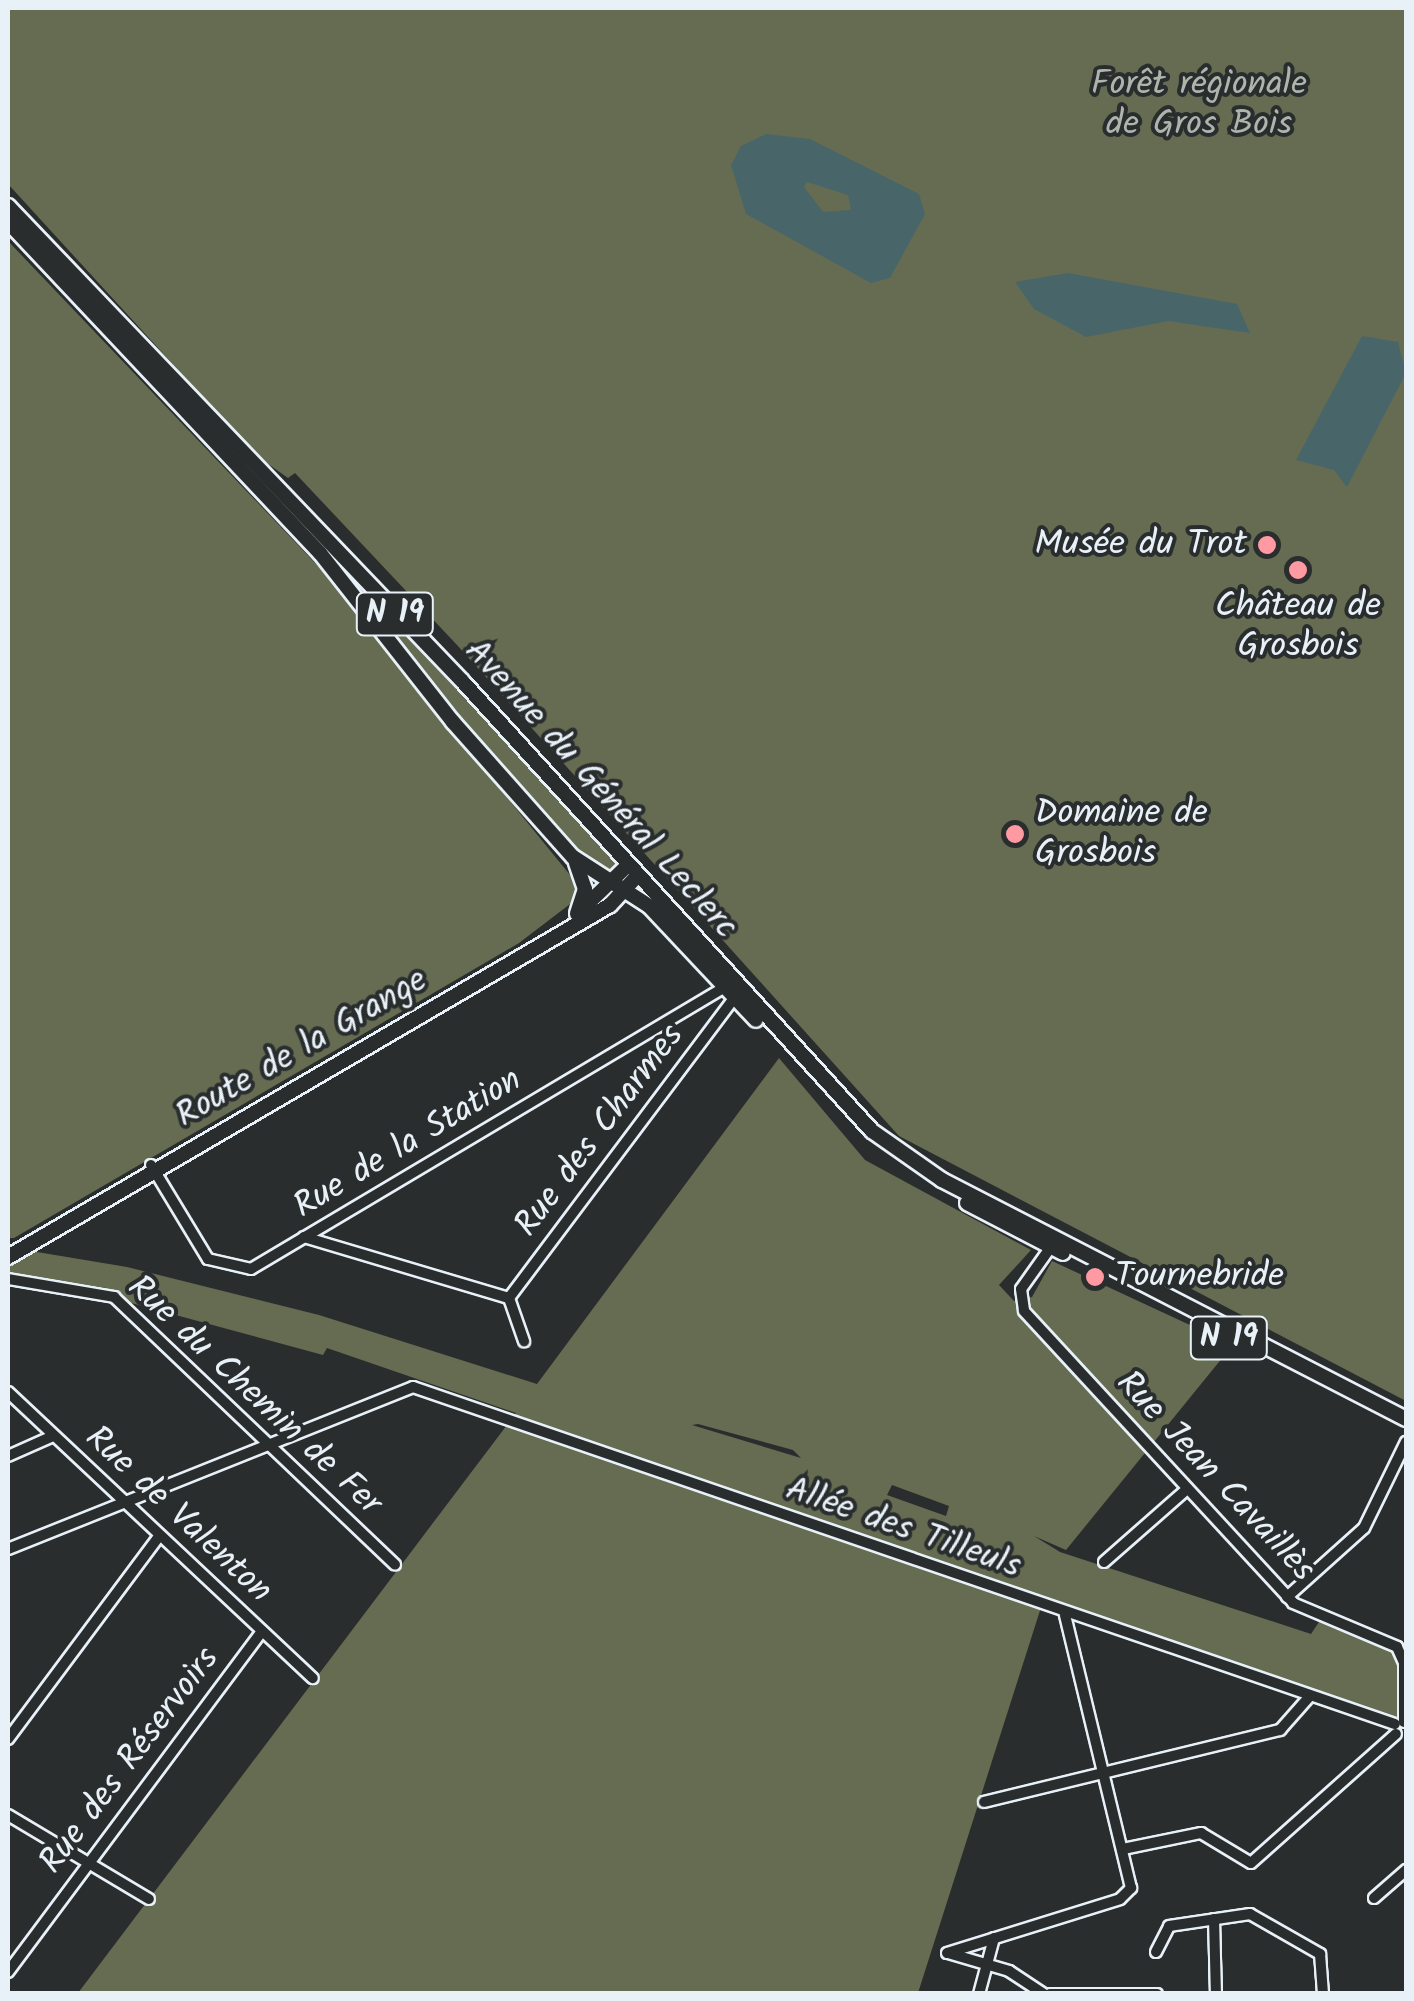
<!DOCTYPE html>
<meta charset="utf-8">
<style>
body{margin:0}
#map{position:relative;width:1414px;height:2001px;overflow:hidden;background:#2a2d2e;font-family:Kalam,sans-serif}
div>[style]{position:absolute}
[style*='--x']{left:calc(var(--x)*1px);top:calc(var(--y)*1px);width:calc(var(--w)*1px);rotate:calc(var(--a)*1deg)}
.green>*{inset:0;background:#656c51}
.water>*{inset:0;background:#486669}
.roads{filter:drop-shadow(2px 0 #e8f1f8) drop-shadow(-2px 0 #e8f1f8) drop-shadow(0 2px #e8f1f8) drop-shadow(0 -2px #e8f1f8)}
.minor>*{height:10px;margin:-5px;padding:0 5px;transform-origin:5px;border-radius:5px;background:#2a2d2e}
.major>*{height:14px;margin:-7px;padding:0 7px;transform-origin:7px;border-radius:7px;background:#2a2d2e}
.highway>*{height:15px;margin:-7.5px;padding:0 7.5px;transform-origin:7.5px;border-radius:7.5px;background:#2a2d2e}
.dots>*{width:28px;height:28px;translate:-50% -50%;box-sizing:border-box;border:5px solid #2a2d2e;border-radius:50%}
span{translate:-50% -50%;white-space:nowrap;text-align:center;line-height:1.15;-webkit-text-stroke:8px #2a2d2e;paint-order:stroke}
.shield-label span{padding:2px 8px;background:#2a2d2e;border:2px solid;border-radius:8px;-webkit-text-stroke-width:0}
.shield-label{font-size:32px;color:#e8f1f8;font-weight:700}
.park-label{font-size:35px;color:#adb5ad}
.poi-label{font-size:35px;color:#e8f1f8}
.right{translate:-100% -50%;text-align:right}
.left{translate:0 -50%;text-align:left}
.street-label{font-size:35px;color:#e8f1f8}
.frame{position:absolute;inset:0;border:10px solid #e8f1f8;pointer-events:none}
</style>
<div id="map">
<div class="green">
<div style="clip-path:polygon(8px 8px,1406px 8px,1406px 1401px,899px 1136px,457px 645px,295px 473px,288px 478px,257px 456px,8px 184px)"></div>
<div style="clip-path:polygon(8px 241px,320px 568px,579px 886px,578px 898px,519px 943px,14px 1238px,8px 1238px)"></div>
<div style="clip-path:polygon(314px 537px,618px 862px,612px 870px,607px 874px,588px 861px,445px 705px)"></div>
<div style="clip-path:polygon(evenodd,779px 1058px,865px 1160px,1031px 1250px,999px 1285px,1014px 1301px,1032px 1297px,1052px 1261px,1205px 1332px,1223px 1357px,1066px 1550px,1034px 1536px,1060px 1552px,1311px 1634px,1319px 1622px,1378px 1640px,1398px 1655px,1401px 1715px,1394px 1719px,1361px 1709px,1044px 1598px,918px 1993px,78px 1993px,516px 1413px,327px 1348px,323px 1355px,124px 1301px,106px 1288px,8px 1273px,8px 1260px,25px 1250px,127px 1267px,319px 1315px,537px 1384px,779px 1058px,698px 1424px,793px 1450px,801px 1458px,692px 1425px,698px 1424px,779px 1058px,892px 1485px,949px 1506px,946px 1516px,887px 1495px,892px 1485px)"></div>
</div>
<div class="water">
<div style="clip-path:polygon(evenodd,766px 134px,810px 139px,919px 194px,925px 214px,890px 278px,871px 283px,746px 214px,731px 165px,741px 146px,766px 134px,807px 182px,848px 195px,851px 210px,823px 212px,804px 187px,807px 182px)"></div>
<div style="clip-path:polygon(1068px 273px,1237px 304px,1250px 333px,1168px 321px,1086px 337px,1034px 309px,1015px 282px)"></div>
<div style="clip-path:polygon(1362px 336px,1398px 342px,1406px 373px,1347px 487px,1334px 470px,1296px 460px)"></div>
</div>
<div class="roads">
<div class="minor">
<div style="--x:151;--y:1165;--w:110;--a:58.8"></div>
<div style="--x:208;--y:1259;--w:44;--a:13.1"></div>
<div style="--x:251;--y:1269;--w:552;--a:-30.75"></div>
<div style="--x:304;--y:1237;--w:214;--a:16.6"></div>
<div style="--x:1053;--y:1244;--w:55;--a:125.4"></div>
<div style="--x:1021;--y:1289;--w:22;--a:82"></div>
<div style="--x:1024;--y:1311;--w:397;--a:47.3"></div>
<div style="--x:1293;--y:1603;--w:113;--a:22.9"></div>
<div style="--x:1397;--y:1647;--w:17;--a:66"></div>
<div style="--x:1404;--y:1663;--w:59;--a:90"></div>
<div style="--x:8;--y:1279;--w:108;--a:9.6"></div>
<div style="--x:114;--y:1297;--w:388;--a:43.6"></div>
<div style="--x:509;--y:1298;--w:376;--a:-53.1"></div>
<div style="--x:509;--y:1298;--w:46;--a:70.8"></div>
<div style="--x:8;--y:1392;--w:418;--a:43.2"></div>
<div style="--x:8;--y:1456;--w:49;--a:-24"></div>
<div style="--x:8;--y:1549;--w:436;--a:-21.8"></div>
<div style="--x:413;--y:1387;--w:1038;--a:18.94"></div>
<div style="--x:1104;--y:1562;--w:111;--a:-41.3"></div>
<div style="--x:1287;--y:1597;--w:103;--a:-41.9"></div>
<div style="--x:1364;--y:1528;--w:96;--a:-64"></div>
<div style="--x:8;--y:1739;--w:254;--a:-53.3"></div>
<div style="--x:984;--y:1802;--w:305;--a:-13.7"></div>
<div style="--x:1280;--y:1730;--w:45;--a:-48.6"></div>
<div style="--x:8;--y:1815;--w:164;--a:30.8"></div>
<div style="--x:1123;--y:1849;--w:80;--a:-11.6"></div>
<div style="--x:1201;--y:1833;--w:58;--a:31"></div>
<div style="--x:1251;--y:1863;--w:194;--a:-41.7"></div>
<div style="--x:1374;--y:1898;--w:43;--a:-41.2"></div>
<div style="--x:1214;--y:1919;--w:75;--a:88.5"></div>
<div style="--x:1156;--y:1952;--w:29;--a:-63"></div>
<div style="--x:1169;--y:1926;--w:82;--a:-8.4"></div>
<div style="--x:1250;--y:1914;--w:81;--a:29.7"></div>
<div style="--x:1320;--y:1954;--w:40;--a:85.7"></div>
<div style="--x:947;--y:1953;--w:181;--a:-17.3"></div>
<div style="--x:1120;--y:1899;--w:16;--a:-45"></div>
<div style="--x:1131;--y:1888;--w:281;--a:-103.6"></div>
<div style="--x:948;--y:1953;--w:64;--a:16.4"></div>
<div style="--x:1009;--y:1971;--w:42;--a:33.3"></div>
<div style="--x:8;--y:1972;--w:425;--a:-53.3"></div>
<div style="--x:979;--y:1994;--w:58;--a:-75"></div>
<div style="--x:1050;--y:1994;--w:107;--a:0"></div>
</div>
<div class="major">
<div style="--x:8;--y:206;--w:658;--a:46.29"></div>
<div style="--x:463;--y:682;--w:607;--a:47.67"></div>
<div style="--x:872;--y:1131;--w:85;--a:35"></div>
<div style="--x:942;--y:1180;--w:522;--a:27.25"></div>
<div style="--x:8;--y:222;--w:455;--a:46.7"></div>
<div style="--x:320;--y:553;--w:215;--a:51.8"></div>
<div style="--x:453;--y:722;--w:181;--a:48.4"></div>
<div style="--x:573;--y:857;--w:90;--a:32.8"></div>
<div style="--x:649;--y:906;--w:156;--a:46.8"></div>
<div style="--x:576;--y:863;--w:28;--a:71"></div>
<div style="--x:585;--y:889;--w:26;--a:108"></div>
<div style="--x:578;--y:913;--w:69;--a:-43.8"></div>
<div style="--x:967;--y:1203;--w:108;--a:27.5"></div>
<div style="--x:8;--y:1257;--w:697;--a:-30.32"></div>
<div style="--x:610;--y:905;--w:40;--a:-47"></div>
</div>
<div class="highway">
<div style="--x:8;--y:207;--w:1;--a:45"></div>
</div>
</div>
<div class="dots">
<div style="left:1267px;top:545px;background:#ff9aa2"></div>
<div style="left:1298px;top:570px;background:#ff9aa2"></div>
<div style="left:1015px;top:834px;background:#ff9aa2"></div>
<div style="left:1095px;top:1277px;background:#ff9aa2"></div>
</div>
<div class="shield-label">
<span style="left:395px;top:614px">N 19</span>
<span style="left:1229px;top:1338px">N 19</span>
</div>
<div class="park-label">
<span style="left:1199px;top:105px">Forêt régionale<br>de Gros Bois</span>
</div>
<div class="poi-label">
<span class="right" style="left:1247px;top:545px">Musée du Trot</span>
<span style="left:1298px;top:627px">Château de<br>Grosbois</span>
<span class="left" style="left:1035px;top:834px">Domaine de<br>Grosbois</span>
<span class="left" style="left:1115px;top:1277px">Tournebride</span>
</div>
<div class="street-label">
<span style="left:600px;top:790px;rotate:48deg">Avenue du Général Leclerc</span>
<span style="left:302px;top:1049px;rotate:-30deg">Route de la Grange</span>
<span style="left:600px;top:1131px;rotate:-53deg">Rue des Charmes</span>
<span style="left:408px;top:1144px;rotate:-31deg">Rue de la Station</span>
<span style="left:254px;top:1396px;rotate:43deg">Rue du Chemin de Fer</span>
<span style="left:1215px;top:1477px;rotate:47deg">Rue Jean Cavaillès</span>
<span style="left:178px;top:1515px;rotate:43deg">Rue de Valenton</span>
<span style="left:903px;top:1529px;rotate:19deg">Allée des Tilleuls</span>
<span style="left:130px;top:1761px;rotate:-53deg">Rue des Réservoirs</span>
</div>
<div class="frame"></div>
</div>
